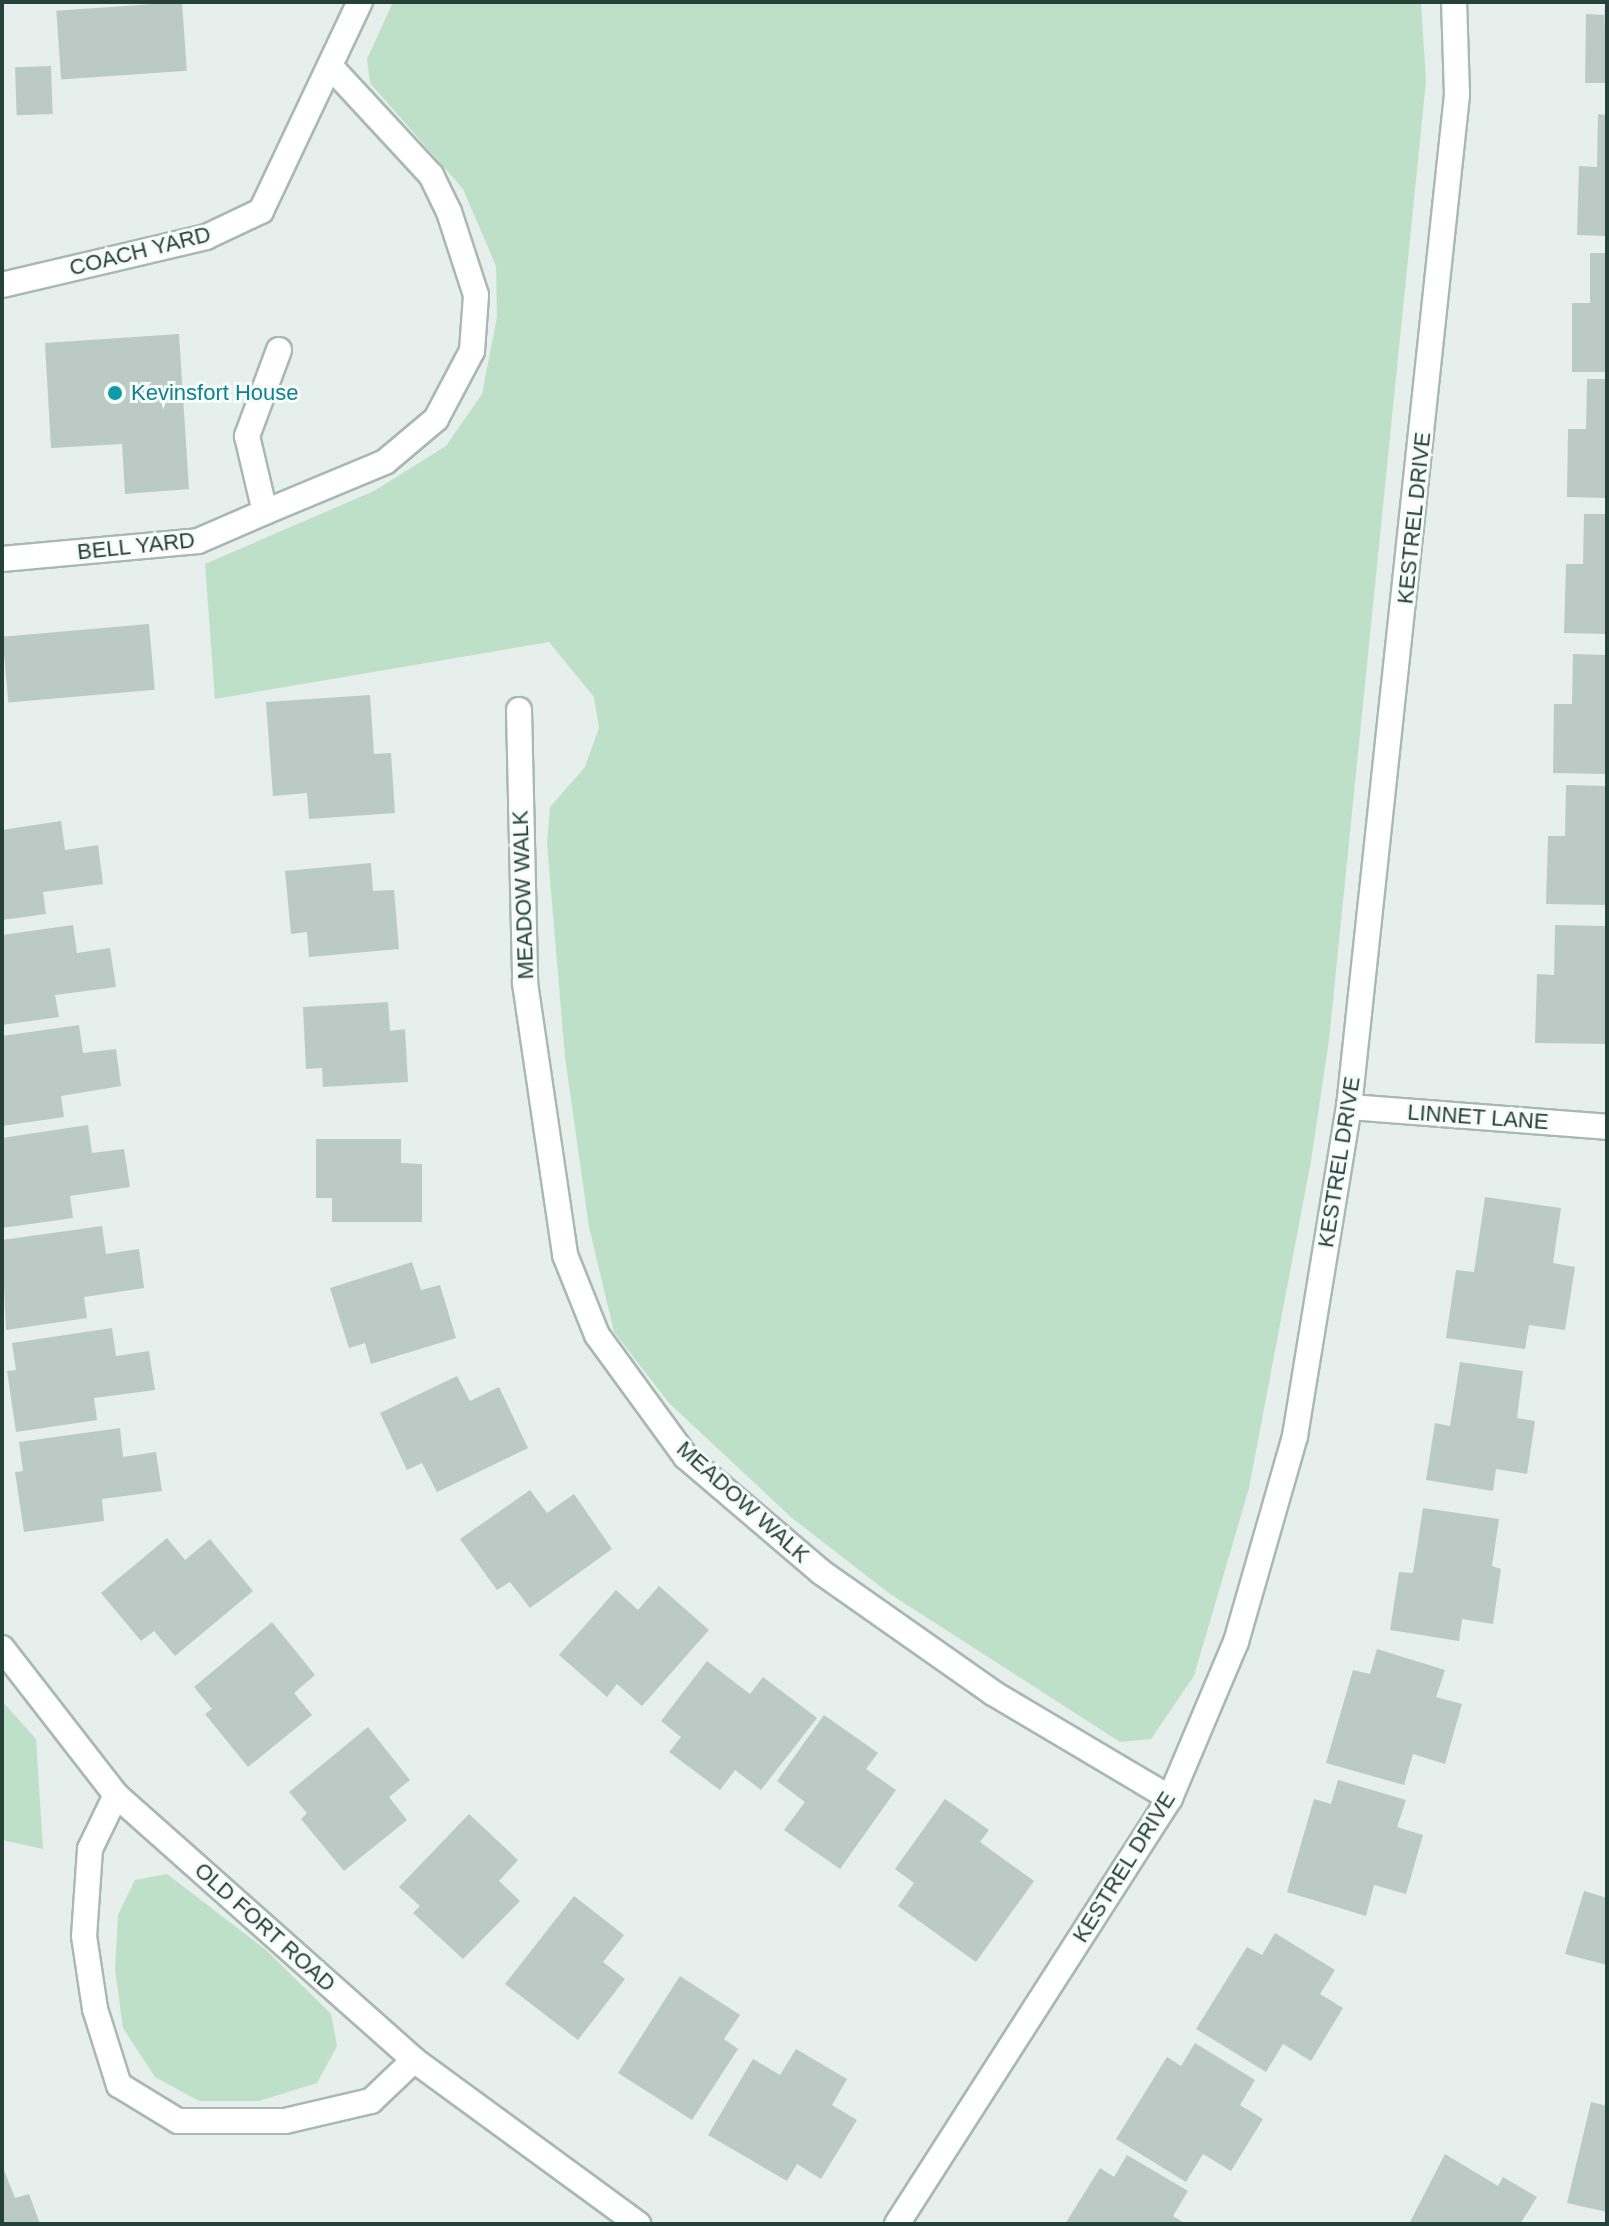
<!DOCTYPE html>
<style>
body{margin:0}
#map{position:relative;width:1609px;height:2226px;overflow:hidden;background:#e6efeb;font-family:Helvetica,sans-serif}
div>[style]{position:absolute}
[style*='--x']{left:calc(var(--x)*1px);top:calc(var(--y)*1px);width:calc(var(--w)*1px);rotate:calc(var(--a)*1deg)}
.green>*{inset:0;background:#bfe0c8}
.building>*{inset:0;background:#bbcac4;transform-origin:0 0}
.roads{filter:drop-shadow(2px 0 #a8b8b2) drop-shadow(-2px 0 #a8b8b2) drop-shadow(0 2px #a8b8b2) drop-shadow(0 -2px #a8b8b2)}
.minor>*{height:24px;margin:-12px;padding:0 12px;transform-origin:12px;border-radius:12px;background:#fff}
.dots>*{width:22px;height:22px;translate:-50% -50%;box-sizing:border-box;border:4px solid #f7fbf9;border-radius:50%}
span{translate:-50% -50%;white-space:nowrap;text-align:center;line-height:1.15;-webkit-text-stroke:6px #f7fbf9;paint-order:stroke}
.street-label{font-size:22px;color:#24423a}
.culture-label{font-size:22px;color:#0d838f}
.left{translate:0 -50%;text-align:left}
.frame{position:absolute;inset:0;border:4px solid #24423a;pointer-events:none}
</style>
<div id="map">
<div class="green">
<div style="clip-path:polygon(393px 2px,1421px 2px,1426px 81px,1329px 1040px,1311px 1161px,1249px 1488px,1194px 1676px,1151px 1739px,1120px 1742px,890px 1594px,792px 1518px,669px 1403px,614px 1332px,589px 1227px,565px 1057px,547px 843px,550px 807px,585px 767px,599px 728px,594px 697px,549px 642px,215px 699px,205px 564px,374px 491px,446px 446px,482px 394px,497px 317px,496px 266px,463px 189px,370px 83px,367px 59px)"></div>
<div style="clip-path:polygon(2px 1701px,36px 1739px,43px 1849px,2px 1840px)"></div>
<div style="clip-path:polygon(167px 1874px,266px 1950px,331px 2014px,337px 2046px,317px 2083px,259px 2101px,199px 2101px,155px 2077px,123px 2028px,115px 1969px,118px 1915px,135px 1880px)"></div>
</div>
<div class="building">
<div style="left:182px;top:2px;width:69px;height:126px;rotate:86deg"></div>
<div style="clip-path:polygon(1604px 2px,1607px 83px,1585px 83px,1586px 14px,1604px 15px)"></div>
<div style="left:51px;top:66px;width:48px;height:36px;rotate:88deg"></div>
<div style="clip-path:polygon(1598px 114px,1607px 115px,1607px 236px,1577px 235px,1579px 166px,1597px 167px)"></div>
<div style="clip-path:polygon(1590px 253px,1607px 253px,1607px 372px,1572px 372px,1572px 303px,1590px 303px)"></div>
<div style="clip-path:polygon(179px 334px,189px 489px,125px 494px,122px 444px,51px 448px,45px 343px)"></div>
<div style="clip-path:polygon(1587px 379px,1607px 379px,1607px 498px,1567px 497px,1568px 429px,1586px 429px)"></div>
<div style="clip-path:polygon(1584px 514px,1607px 514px,1607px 634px,1564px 633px,1566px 564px,1583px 564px)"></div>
<div style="left:149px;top:624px;width:66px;height:147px;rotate:85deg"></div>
<div style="clip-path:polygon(1573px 654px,1607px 655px,1607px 774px,1553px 773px,1554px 704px,1572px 704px)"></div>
<div style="clip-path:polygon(370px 695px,374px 754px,391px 753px,395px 813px,309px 819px,307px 793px,273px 796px,266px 702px)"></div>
<div style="clip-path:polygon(1566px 785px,1607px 786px,1607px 905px,1546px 904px,1548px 836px,1565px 836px)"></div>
<div style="clip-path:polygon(61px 821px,65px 850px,98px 845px,103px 884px,43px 892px,46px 914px,2px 920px,2px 830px)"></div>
<div style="clip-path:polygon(371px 863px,373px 891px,394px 890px,399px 949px,309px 957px,307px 932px,291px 934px,285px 871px)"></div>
<div style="clip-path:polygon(73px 925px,77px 953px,110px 948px,116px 987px,55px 995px,59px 1017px,2px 1025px,2px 935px)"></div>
<div style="clip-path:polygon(1555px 925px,1607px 926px,1607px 1044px,1535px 1043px,1537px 974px,1554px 975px)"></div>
<div style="clip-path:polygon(388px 1002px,390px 1031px,405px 1029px,408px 1082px,323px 1087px,322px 1068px,306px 1069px,303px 1007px)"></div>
<div style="clip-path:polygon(79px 1025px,83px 1053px,116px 1049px,121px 1086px,61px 1096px,64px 1117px,2px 1126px,2px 1036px)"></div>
<div style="clip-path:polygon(88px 1125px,92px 1153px,124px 1149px,130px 1187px,70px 1196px,73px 1218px,2px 1228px,2px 1138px)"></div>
<div style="clip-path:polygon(316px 1139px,401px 1139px,401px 1163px,422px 1164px,422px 1222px,332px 1222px,332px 1198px,316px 1198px)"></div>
<div style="clip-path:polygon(1485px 1197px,1561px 1208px,1553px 1263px,1575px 1267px,1565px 1330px,1529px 1325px,1525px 1349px,1446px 1338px,1456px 1270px,1474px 1272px)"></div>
<div style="clip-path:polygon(102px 1226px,106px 1254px,139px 1249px,144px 1288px,84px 1297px,87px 1318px,6px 1330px,2px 1240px)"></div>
<div style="clip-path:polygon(412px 1262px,421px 1290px,440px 1285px,456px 1338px,371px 1364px,365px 1343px,349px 1348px,330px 1288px)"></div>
<div style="clip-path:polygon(112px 1328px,116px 1356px,149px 1351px,155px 1390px,94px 1398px,97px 1420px,16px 1432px,7px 1371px,16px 1370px,12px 1343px)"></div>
<div style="clip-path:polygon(1460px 1362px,1523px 1371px,1517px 1418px,1535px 1421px,1527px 1474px,1496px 1469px,1493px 1491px,1426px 1480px,1435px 1423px,1450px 1426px)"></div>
<div style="clip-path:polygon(457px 1376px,470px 1401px,499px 1387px,528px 1448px,437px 1492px,422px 1463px,407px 1470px,380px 1413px)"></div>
<div style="clip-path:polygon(120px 1428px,123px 1457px,156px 1452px,162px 1491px,102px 1499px,104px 1521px,24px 1532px,15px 1472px,23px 1471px,19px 1442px)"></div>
<div style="clip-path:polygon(530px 1490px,547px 1513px,574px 1494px,612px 1549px,530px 1608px,510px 1582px,497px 1590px,460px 1539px)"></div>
<div style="clip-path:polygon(1423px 1508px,1499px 1519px,1492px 1566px,1501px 1569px,1493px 1624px,1462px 1619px,1459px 1641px,1390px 1630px,1399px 1572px,1413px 1573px)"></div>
<div style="clip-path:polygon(167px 1538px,185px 1560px,210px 1539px,253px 1591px,175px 1656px,154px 1631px,141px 1641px,101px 1593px)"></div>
<div style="clip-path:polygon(659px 1586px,709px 1630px,642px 1706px,617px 1684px,607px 1697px,559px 1655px,616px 1590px,638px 1610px)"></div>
<div style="clip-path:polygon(272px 1622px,315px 1675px,294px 1693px,312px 1715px,248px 1767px,205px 1714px,212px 1709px,194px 1687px)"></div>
<div style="clip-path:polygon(1377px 1649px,1445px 1670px,1436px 1697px,1462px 1704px,1445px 1764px,1413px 1754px,1404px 1785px,1326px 1763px,1353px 1670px,1370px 1674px)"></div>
<div style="clip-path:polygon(707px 1661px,750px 1694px,763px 1677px,817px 1718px,761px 1790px,735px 1770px,720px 1790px,669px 1752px,681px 1737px,661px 1721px)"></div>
<div style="clip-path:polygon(824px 1715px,878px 1753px,866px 1769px,896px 1790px,840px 1869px,784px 1830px,805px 1802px,777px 1781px)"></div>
<div style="clip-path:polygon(368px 1727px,410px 1780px,389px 1797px,407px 1820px,344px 1871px,301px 1819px,307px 1813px,289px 1792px)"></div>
<div style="clip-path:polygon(1338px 1780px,1406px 1800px,1397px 1827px,1423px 1835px,1406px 1894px,1374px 1885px,1366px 1916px,1287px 1892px,1314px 1799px,1331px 1804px)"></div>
<div style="clip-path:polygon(945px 1799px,989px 1830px,980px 1842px,1034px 1881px,976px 1962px,898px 1906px,914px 1883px,895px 1869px)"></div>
<div style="clip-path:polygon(469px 1814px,518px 1860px,499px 1881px,520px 1901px,463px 1959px,413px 1913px,420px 1906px,399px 1887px)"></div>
<div style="clip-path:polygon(1584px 1891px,1607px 1898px,1607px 1965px,1565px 1954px)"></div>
<div style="clip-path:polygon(574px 1896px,624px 1935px,603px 1962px,625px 1979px,578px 2040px,505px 1984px)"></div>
<div style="clip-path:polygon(1275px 1933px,1335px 1970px,1320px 1994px,1343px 2008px,1311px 2061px,1283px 2044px,1266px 2072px,1196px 2029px,1247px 1947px,1262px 1955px)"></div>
<div style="clip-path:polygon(680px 1976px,740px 2015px,724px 2039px,738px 2049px,692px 2120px,618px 2073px)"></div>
<div style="clip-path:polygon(1195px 2043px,1255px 2080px,1240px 2105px,1263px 2119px,1231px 2171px,1203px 2154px,1186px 2182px,1116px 2139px,1167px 2057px,1181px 2066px)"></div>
<div style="clip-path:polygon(796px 2049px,847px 2079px,832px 2105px,857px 2120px,821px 2179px,797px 2164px,787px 2181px,708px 2135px,753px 2059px,780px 2075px)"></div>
<div style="clip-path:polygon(1591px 2102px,1607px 2106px,1607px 2212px,1567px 2203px)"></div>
<div style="clip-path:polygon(1445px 2154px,1498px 2186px,1503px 2177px,1537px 2197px,1520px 2224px,1409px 2224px)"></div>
<div style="clip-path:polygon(1127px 2155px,1188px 2191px,1173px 2216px,1186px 2224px,1065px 2224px,1100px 2168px,1114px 2177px)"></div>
<div style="clip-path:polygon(2px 2165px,15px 2198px,29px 2194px,40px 2224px,2px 2224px)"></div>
</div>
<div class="roads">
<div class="minor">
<div style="--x:2;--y:285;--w:210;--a:-13.2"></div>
<div style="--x:206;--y:237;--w:61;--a:-25.3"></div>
<div style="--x:261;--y:211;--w:231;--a:-64.7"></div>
<div style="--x:279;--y:350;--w:92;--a:110.4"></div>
<div style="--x:247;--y:436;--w:78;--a:76.7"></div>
<div style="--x:265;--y:512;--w:130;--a:-22.6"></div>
<div style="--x:385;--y:462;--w:67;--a:-40.1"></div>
<div style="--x:436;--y:419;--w:77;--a:-62.1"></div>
<div style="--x:472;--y:351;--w:56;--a:-85.9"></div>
<div style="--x:476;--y:295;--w:87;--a:-108"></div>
<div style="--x:449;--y:212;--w:41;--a:-115.9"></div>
<div style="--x:431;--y:175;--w:146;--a:-132.8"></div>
<div style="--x:2;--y:559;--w:197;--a:-5.2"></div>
<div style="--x:198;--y:541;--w:73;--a:-23.4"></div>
<div style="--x:519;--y:710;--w:273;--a:88.7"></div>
<div style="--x:525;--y:983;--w:275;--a:81.6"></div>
<div style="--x:565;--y:1255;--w:86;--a:68.2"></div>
<div style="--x:597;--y:1335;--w:151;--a:53.9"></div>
<div style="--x:686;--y:1457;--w:177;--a:40.4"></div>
<div style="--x:821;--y:1572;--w:210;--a:35.1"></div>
<div style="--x:993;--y:1693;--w:206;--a:30.7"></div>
<div style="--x:1349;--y:1107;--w:259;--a:4.4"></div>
<div style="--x:2;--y:1648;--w:186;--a:52.2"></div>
<div style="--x:116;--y:1795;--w:399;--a:41.6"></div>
<div style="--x:414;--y:2060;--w:278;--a:36.2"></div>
<div style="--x:116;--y:1795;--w:60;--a:115.7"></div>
<div style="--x:90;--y:1849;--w:87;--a:93.9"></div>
<div style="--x:84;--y:1936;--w:74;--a:81.4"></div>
<div style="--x:95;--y:2009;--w:80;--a:72.5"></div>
<div style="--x:119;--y:2085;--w:69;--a:31.4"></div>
<div style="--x:178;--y:2121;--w:107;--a:0"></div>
<div style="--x:285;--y:2121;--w:88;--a:-13.1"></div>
<div style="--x:371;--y:2101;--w:59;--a:-43.6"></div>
<div style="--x:897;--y:2224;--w:506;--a:-57.35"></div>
<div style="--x:1170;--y:1798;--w:169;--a:-67.1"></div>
<div style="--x:1236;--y:1642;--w:214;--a:-74"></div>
<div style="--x:1295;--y:1436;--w:333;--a:-80.7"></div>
<div style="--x:1349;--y:1107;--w:1018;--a:-83.91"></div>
<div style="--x:1457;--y:95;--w:93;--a:-91.8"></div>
</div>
</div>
<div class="dots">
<div style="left:115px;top:393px;background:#0f9aa8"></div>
</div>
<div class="street-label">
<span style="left:140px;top:251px;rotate:-14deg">COACH YARD</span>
<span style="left:1414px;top:518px;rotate:-84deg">KESTREL DRIVE</span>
<span style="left:136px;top:546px;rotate:-6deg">BELL YARD</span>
<span style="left:523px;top:895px;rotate:-92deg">MEADOW WALK</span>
<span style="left:1478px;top:1117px;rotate:4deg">LINNET LANE</span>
<span style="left:1339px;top:1162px;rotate:-81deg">KESTREL DRIVE</span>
<span style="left:743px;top:1502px;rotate:42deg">MEADOW WALK</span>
<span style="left:1124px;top:1867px;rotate:-58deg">KESTREL DRIVE</span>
<span style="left:265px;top:1927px;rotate:42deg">OLD FORT ROAD</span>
</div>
<div class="culture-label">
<span class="left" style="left:131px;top:393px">Kevinsfort House</span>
</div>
<div class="frame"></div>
</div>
